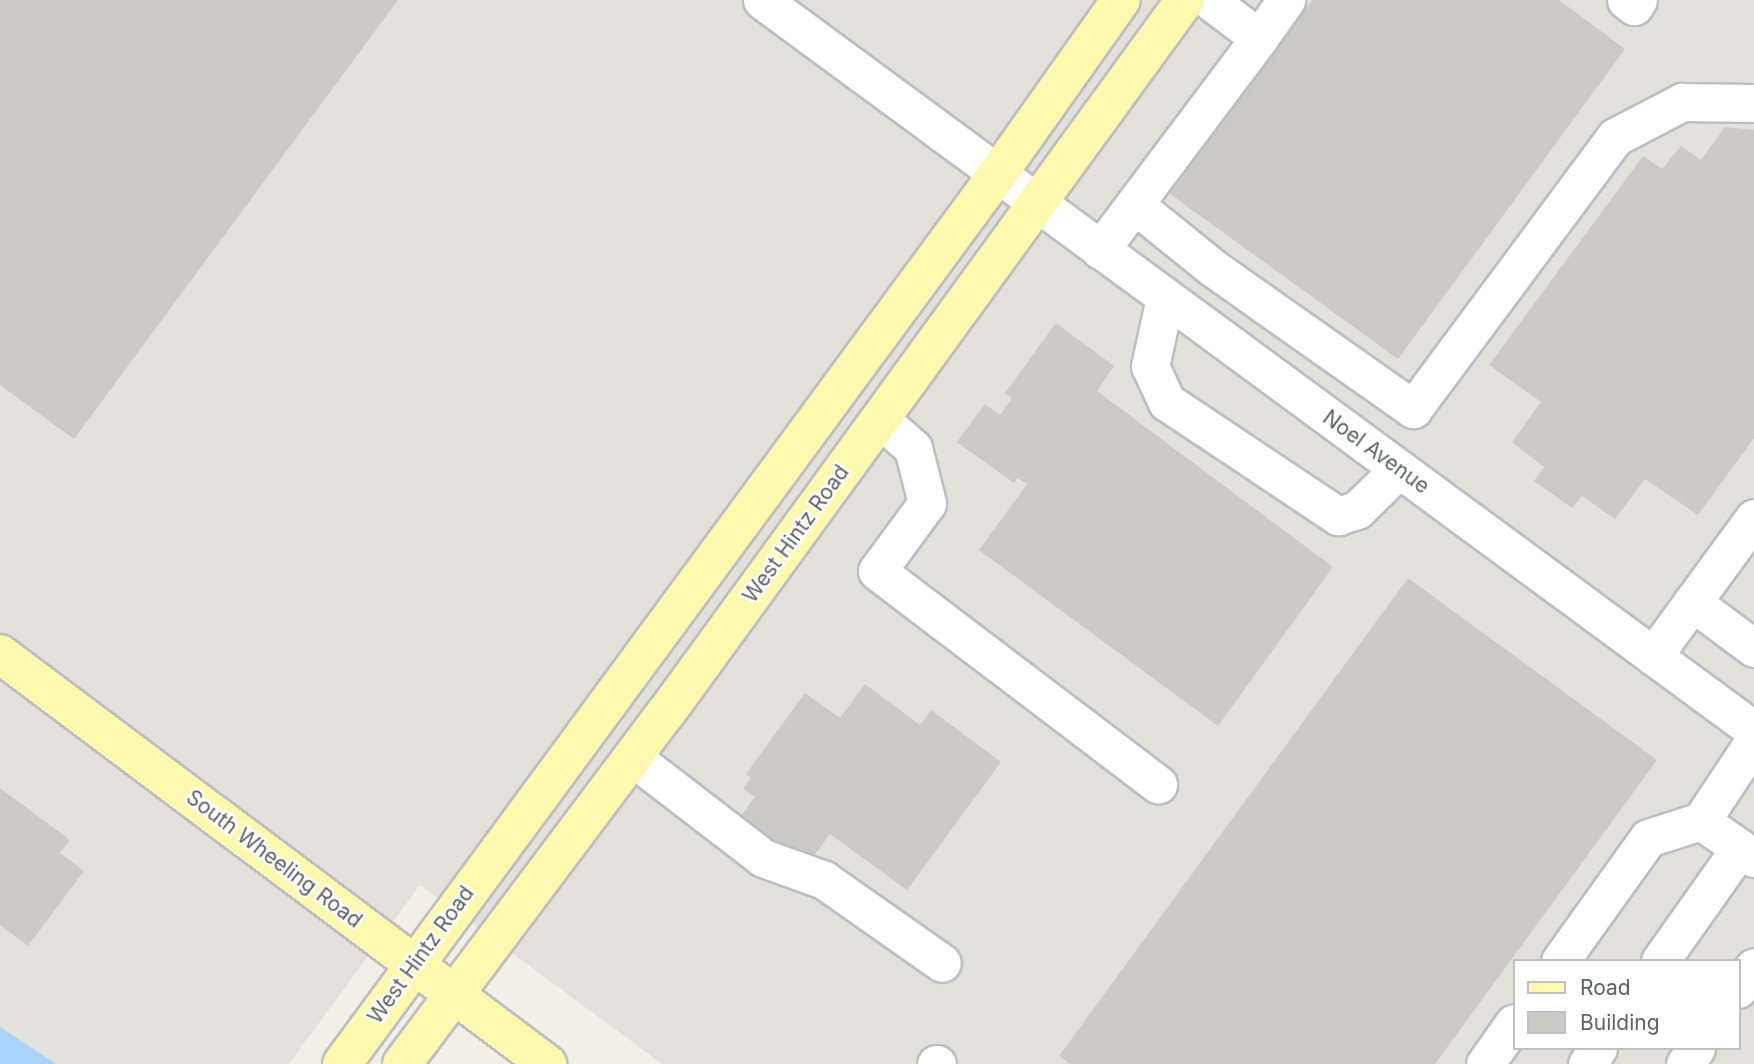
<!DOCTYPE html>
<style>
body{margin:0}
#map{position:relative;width:1754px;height:1064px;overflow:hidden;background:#f1f0e7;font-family:Inter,sans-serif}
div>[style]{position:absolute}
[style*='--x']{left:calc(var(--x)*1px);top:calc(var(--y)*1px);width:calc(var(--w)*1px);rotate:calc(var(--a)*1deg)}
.industrial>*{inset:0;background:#e2e2db}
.water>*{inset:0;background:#aad3ff}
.building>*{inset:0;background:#cccac4}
.roads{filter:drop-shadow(2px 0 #bcbec3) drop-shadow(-2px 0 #bcbec3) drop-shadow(0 2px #bcbec3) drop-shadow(0 -2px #bcbec3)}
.minor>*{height:37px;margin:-18.5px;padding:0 18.5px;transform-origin:18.5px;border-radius:18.5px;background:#fff}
.major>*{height:38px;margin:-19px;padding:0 19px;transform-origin:19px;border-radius:19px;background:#fff9af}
span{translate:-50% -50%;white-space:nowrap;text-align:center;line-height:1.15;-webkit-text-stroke:5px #fff;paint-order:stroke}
.street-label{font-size:21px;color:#5e6268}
.legend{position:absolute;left:1513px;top:959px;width:228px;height:91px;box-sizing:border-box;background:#fff;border:2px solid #bfc0c3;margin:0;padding:9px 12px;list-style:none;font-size:21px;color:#5e6268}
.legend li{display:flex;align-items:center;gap:14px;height:35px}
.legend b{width:35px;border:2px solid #bfc0c3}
</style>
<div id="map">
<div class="industrial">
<div style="clip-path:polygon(evenodd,0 0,1754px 0,1754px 1064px,662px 1064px,420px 885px,289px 1064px,0 1064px,0 0,1514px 961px,1738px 961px,1738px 1048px,1514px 1048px,1514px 961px)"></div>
</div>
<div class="water">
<div style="clip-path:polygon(0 1027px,56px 1064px,0 1064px)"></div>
</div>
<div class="building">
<div style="clip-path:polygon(0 0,398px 0,74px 439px,0 385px)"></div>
<div style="clip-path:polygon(1312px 0,1559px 0,1625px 49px,1398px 359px,1170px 194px)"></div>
<div style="clip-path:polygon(1725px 127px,1754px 130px,1754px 438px,1698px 515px,1645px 479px,1615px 519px,1582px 496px,1572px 508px,1534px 481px,1544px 467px,1512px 442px,1541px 402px,1489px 365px,1643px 156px,1662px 169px,1681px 146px,1701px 160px)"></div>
<div style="clip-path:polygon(1056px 323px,1114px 366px,1097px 391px,1333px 567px,1218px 726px,979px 550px,1027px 484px,1018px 478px,1014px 483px,957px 442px,985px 404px,1000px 415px,1012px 398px,1005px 393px)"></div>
<div style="clip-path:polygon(1408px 578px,1657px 760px,1435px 1064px,1070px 1064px,1059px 1056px)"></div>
<div style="clip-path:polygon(865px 684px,920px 725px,931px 710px,1001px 762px,907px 890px,830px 834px,804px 869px,738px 820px,755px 797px,743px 789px,751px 778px,746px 774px,805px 693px,840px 718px)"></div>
<div style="clip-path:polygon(0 788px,70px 840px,60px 853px,84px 871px,28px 946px,0 925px)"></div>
</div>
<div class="roads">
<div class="minor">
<div style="--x:762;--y:0;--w:1232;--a:36.35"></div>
<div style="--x:1209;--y:0;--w:63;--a:37.2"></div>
<div style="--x:1259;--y:38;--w:47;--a:-54.6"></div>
<div style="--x:1626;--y:0;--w:10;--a:37"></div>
<div style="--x:1634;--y:6;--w:7;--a:-56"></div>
<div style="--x:1135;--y:205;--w:100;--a:38.9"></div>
<div style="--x:1213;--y:268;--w:245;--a:35.2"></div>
<div style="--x:1413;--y:409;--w:339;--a:-53.4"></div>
<div style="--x:1615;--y:137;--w:76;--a:-27.6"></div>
<div style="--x:1682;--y:102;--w:72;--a:0.8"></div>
<div style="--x:1100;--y:250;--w:265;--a:-53.1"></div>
<div style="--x:1165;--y:298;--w:70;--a:102.4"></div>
<div style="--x:1150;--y:366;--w:40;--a:65"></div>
<div style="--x:1167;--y:402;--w:206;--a:33.7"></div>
<div style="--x:1338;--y:516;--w:20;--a:-18"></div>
<div style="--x:1357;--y:510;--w:59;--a:-44.3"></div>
<div style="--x:880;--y:419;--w:44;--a:41.3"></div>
<div style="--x:913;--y:448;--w:57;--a:75.7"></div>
<div style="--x:927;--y:503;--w:84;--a:126.3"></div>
<div style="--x:877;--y:571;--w:353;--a:37.2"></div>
<div style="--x:1692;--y:602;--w:77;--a:36.6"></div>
<div style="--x:1653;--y:656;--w:171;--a:-53.8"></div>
<div style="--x:1754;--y:741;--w:96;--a:123.5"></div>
<div style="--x:1701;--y:821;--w:65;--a:34.9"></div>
<div style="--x:632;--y:757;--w:165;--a:37.6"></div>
<div style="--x:763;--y:858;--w:65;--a:19.8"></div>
<div style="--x:824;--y:880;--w:144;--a:35.1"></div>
<div style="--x:1560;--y:961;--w:151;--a:-54.4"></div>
<div style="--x:1648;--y:838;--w:56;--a:-17.8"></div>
<div style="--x:1660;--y:961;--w:138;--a:-54.7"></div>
<div style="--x:1738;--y:989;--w:27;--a:-54"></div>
<div style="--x:936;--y:1064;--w:1;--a:0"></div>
<div style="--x:1485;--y:1064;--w:50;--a:-54.7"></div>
<div style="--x:1587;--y:1064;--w:19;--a:-55"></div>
<div style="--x:1685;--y:1064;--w:19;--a:-55"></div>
</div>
<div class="major">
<div style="--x:0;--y:654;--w:684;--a:36.85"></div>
<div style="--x:342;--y:1064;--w:1104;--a:-53.62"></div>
<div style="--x:997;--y:175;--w:214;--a:-54.7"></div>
<div style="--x:402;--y:1064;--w:439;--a:-53.1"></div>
<div style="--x:666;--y:713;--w:882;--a:-53.95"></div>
</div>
</div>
<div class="street-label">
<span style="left:1376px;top:452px;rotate:36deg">Noel Avenue</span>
<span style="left:796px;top:534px;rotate:-54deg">West Hintz Road</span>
<span style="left:274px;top:859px;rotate:37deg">South Wheeling Road</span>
<span style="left:421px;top:955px;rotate:-54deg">West Hintz Road</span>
</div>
<ul class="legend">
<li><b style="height:9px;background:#fff9af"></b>Road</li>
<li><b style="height:19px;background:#cccac4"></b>Building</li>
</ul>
</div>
